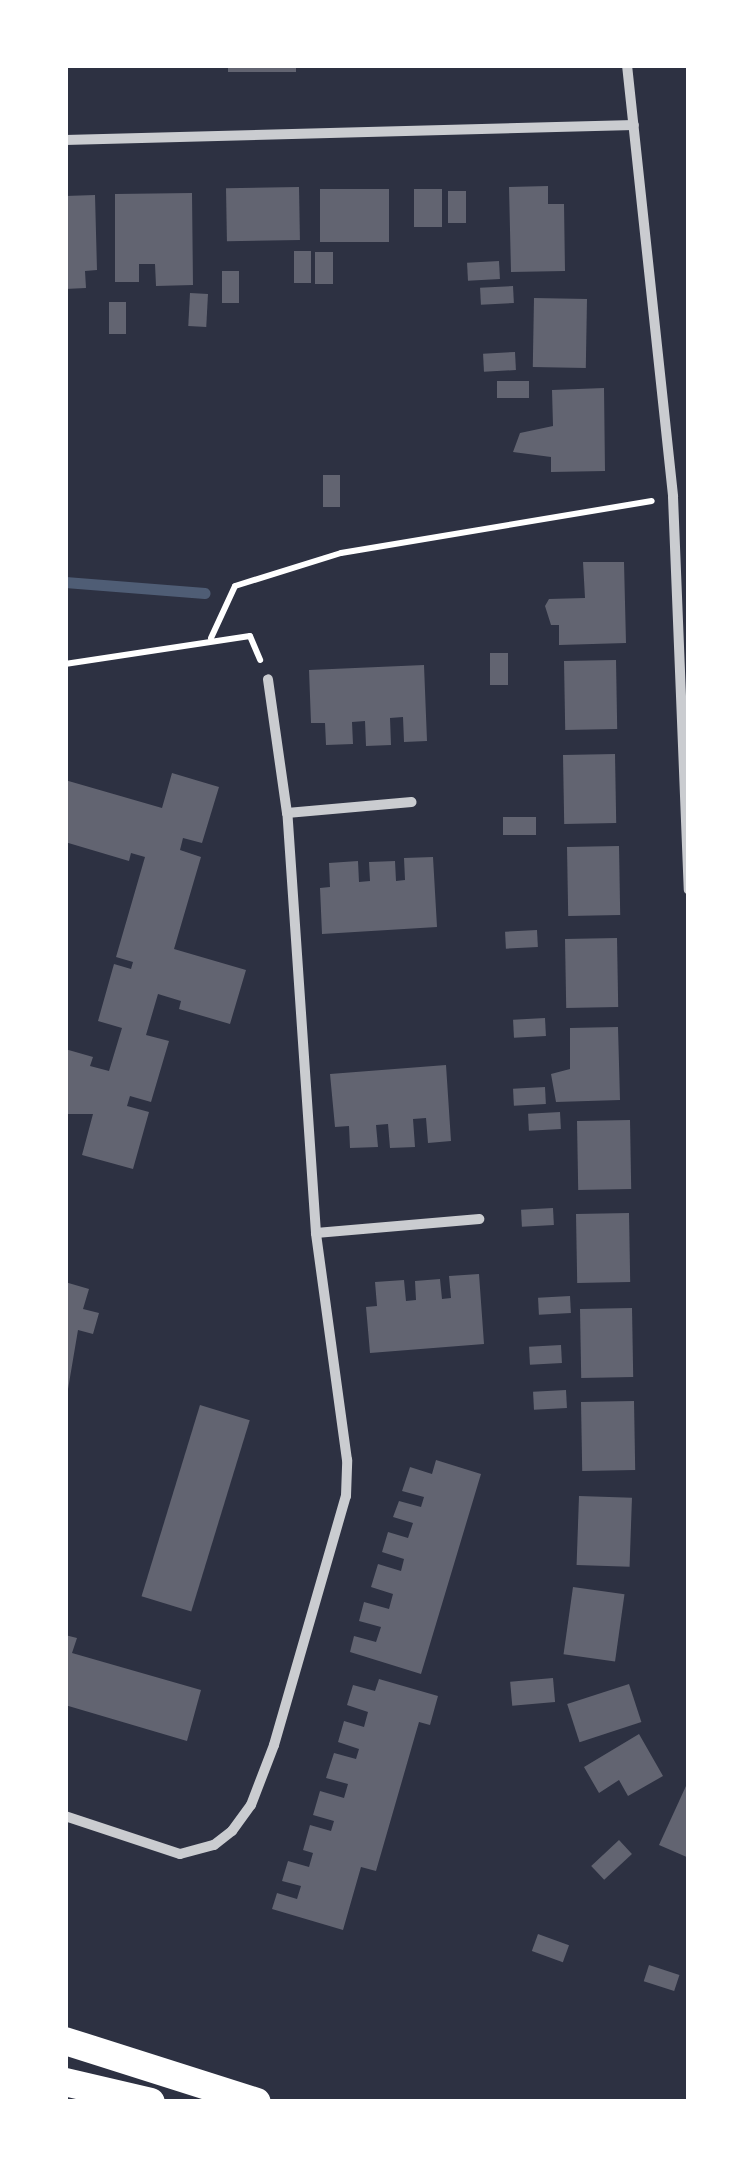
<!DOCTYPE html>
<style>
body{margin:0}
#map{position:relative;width:754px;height:2167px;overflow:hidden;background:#2d3142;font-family:"Times New Roman",serif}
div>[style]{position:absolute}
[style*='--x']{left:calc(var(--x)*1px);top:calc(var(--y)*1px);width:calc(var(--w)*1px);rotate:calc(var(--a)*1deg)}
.stream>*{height:11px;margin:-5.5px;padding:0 5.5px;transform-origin:5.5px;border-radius:5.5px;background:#4f5d75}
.building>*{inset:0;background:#626471;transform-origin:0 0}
.path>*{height:6px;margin:-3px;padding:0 3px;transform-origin:3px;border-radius:3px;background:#fff}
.minor>*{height:10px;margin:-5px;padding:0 5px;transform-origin:5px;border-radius:5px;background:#caccd0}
.trunk>*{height:28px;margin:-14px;padding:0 14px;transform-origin:14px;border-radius:14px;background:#fff}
span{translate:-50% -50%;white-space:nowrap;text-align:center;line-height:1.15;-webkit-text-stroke:8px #fff;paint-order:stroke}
.frame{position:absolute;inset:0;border:68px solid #fff;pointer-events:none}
</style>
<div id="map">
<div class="stream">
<div style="--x:65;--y:582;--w:140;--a:4.5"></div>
</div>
<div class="building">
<div style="left:228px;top:65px;width:68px;height:7px"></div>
<div style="clip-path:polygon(548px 186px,548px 204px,564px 204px,565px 271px,511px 272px,509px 187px)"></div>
<div style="left:299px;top:187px;width:53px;height:73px;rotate:89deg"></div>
<div style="left:320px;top:189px;width:69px;height:53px"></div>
<div style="left:414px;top:189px;width:28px;height:38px"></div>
<div style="left:448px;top:191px;width:18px;height:32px"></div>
<div style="clip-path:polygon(192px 193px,193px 285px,156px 286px,155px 264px,139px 264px,139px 282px,115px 282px,115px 194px)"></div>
<div style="clip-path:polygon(95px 195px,97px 270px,85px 271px,86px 288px,65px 289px,65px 196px)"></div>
<div style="left:294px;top:251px;width:17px;height:32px"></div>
<div style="left:315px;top:252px;width:18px;height:32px"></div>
<div style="left:499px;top:261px;width:18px;height:32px;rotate:87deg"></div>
<div style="left:222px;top:271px;width:17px;height:32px"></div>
<div style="left:513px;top:286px;width:17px;height:33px;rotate:87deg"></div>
<div style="left:190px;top:293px;width:18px;height:33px;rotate:3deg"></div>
<div style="left:534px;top:298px;width:53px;height:69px;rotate:1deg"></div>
<div style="left:109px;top:302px;width:17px;height:32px"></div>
<div style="left:515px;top:352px;width:18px;height:32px;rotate:87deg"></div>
<div style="left:529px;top:381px;width:17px;height:32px;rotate:90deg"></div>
<div style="clip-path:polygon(604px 388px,605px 471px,551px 472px,551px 457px,513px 452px,520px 433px,553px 426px,552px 390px)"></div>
<div style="left:323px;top:475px;width:17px;height:32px"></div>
<div style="clip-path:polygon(583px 562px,624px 562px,626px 643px,559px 645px,559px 625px,551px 625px,545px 606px,549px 599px,585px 598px)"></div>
<div style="left:490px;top:653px;width:18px;height:32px"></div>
<div style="left:616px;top:660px;width:69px;height:52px;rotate:89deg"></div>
<div style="clip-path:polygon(424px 665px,427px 741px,404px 742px,403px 717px,390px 718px,391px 745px,366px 746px,365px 721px,352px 722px,353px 744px,326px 745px,325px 723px,311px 723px,309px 670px)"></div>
<div style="left:615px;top:754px;width:69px;height:52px;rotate:89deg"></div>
<div style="clip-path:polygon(172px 773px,219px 787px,202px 843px,183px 838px,180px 850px,201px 857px,174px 949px,246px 970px,230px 1024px,179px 1009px,181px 1001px,158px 994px,146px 1035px,169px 1041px,151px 1102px,130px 1096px,127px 1106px,149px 1112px,133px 1169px,82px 1155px,93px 1114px,65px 1114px,65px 1049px,93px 1057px,90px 1066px,109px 1071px,122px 1028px,98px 1021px,114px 964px,131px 969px,133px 962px,116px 957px,145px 857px,131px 853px,129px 861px,65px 842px,65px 780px,162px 808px)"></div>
<div style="left:536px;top:817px;width:18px;height:33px;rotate:90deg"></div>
<div style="left:619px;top:846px;width:69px;height:52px;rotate:89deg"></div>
<div style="clip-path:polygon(433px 857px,437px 927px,322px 934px,320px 888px,330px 887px,329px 863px,358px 861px,359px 882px,370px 881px,369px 862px,395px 861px,396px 881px,405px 880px,404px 858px)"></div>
<div style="left:537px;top:930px;width:17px;height:32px;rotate:87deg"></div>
<div style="left:617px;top:938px;width:69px;height:52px;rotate:89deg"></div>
<div style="left:545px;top:1018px;width:18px;height:32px;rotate:87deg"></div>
<div style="clip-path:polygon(618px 1027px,620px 1100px,556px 1102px,551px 1074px,570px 1069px,570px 1028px)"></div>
<div style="clip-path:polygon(446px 1065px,451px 1141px,428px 1143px,426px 1118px,413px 1119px,415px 1147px,390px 1148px,388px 1124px,376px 1125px,378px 1147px,350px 1148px,349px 1126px,335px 1127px,330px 1074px)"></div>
<div style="left:545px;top:1087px;width:17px;height:32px;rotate:87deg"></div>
<div style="left:560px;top:1112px;width:17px;height:32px;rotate:87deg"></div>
<div style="left:630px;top:1120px;width:69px;height:53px;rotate:89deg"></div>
<div style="left:553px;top:1208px;width:17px;height:32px;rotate:87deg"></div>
<div style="left:629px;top:1213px;width:69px;height:53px;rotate:89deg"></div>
<div style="clip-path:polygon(479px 1274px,484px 1344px,370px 1353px,366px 1307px,377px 1306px,375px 1282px,404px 1280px,406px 1301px,416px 1300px,415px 1281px,440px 1279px,442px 1299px,451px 1298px,449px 1276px)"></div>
<div style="clip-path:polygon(65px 1282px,89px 1289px,83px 1309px,99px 1313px,93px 1334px,78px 1330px,66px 1401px)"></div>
<div style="left:570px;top:1296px;width:17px;height:32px;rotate:87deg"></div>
<div style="left:632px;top:1308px;width:69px;height:52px;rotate:89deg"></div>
<div style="left:561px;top:1345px;width:18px;height:32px;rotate:87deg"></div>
<div style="left:566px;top:1390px;width:18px;height:33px;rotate:87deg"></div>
<div style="left:634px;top:1401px;width:69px;height:53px;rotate:89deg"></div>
<div style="left:200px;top:1405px;width:52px;height:200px;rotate:17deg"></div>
<div style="clip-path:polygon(436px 1460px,481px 1474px,421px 1674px,350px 1652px,354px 1636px,376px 1642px,381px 1627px,359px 1621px,364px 1602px,389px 1609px,393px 1594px,371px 1587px,378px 1564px,401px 1571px,404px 1559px,382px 1552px,388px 1532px,408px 1538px,413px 1523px,393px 1517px,399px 1501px,421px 1507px,424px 1497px,402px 1491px,410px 1467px,432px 1474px)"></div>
<div style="left:579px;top:1496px;width:53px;height:69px;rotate:2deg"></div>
<div style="left:573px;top:1587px;width:52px;height:68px;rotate:8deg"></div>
<div style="clip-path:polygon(65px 1635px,77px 1638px,72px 1653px,201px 1690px,187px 1741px,65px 1705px)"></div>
<div style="left:553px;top:1678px;width:24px;height:43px;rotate:85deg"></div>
<div style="clip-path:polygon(379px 1679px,438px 1696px,430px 1725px,419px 1722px,376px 1871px,361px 1867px,343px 1930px,272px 1909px,277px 1893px,297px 1899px,301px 1886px,282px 1881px,288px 1861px,309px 1867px,313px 1853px,303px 1850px,310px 1825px,331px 1831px,334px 1821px,313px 1815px,320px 1791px,344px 1798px,348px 1784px,326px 1778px,334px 1753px,356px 1759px,359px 1749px,338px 1742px,344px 1721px,364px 1727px,368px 1712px,347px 1705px,353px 1685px,375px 1691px)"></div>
<div style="left:629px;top:1684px;width:40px;height:65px;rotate:72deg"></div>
<div style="clip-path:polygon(639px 1734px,663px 1776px,628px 1796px,619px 1780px,599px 1793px,584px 1767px)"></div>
<div style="clip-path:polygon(686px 1786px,689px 1787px,689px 1858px,659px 1845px)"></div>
<div style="left:619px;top:1840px;width:19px;height:38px;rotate:47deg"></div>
<div style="left:538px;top:1934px;width:33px;height:18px;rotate:20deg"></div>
<div style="left:649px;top:1965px;width:32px;height:17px;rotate:18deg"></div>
</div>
<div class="path">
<div style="--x:211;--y:638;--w:57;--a:-65.2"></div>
<div style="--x:235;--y:586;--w:111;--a:-17.3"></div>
<div style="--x:341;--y:553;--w:315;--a:-9.5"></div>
<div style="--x:65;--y:664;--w:187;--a:-8.6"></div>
<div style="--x:250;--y:636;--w:26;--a:67"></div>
</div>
<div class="minor">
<div style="--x:627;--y:65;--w:434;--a:83.9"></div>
<div style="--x:673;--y:497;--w:393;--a:87.7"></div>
<div style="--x:65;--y:140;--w:569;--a:-1.51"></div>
<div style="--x:287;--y:813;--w:125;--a:-5"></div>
<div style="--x:316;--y:1233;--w:164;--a:-4.9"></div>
<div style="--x:65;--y:1816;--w:121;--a:18.3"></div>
<div style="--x:180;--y:1854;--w:35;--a:-15"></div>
<div style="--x:214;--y:1845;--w:23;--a:-38"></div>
<div style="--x:232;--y:1831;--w:32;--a:-54"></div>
<div style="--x:251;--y:1805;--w:64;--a:-69"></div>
<div style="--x:274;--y:1745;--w:259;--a:-73.9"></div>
<div style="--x:346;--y:1496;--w:36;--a:-88"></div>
<div style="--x:347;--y:1460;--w:229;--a:-97.8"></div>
<div style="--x:316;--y:1233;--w:421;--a:-93.9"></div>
<div style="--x:287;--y:813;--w:135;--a:-98.1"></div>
</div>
<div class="trunk">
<div style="--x:65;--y:2041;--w:201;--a:17.6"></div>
<div style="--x:65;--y:2082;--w:88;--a:13.1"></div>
</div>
<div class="frame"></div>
</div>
